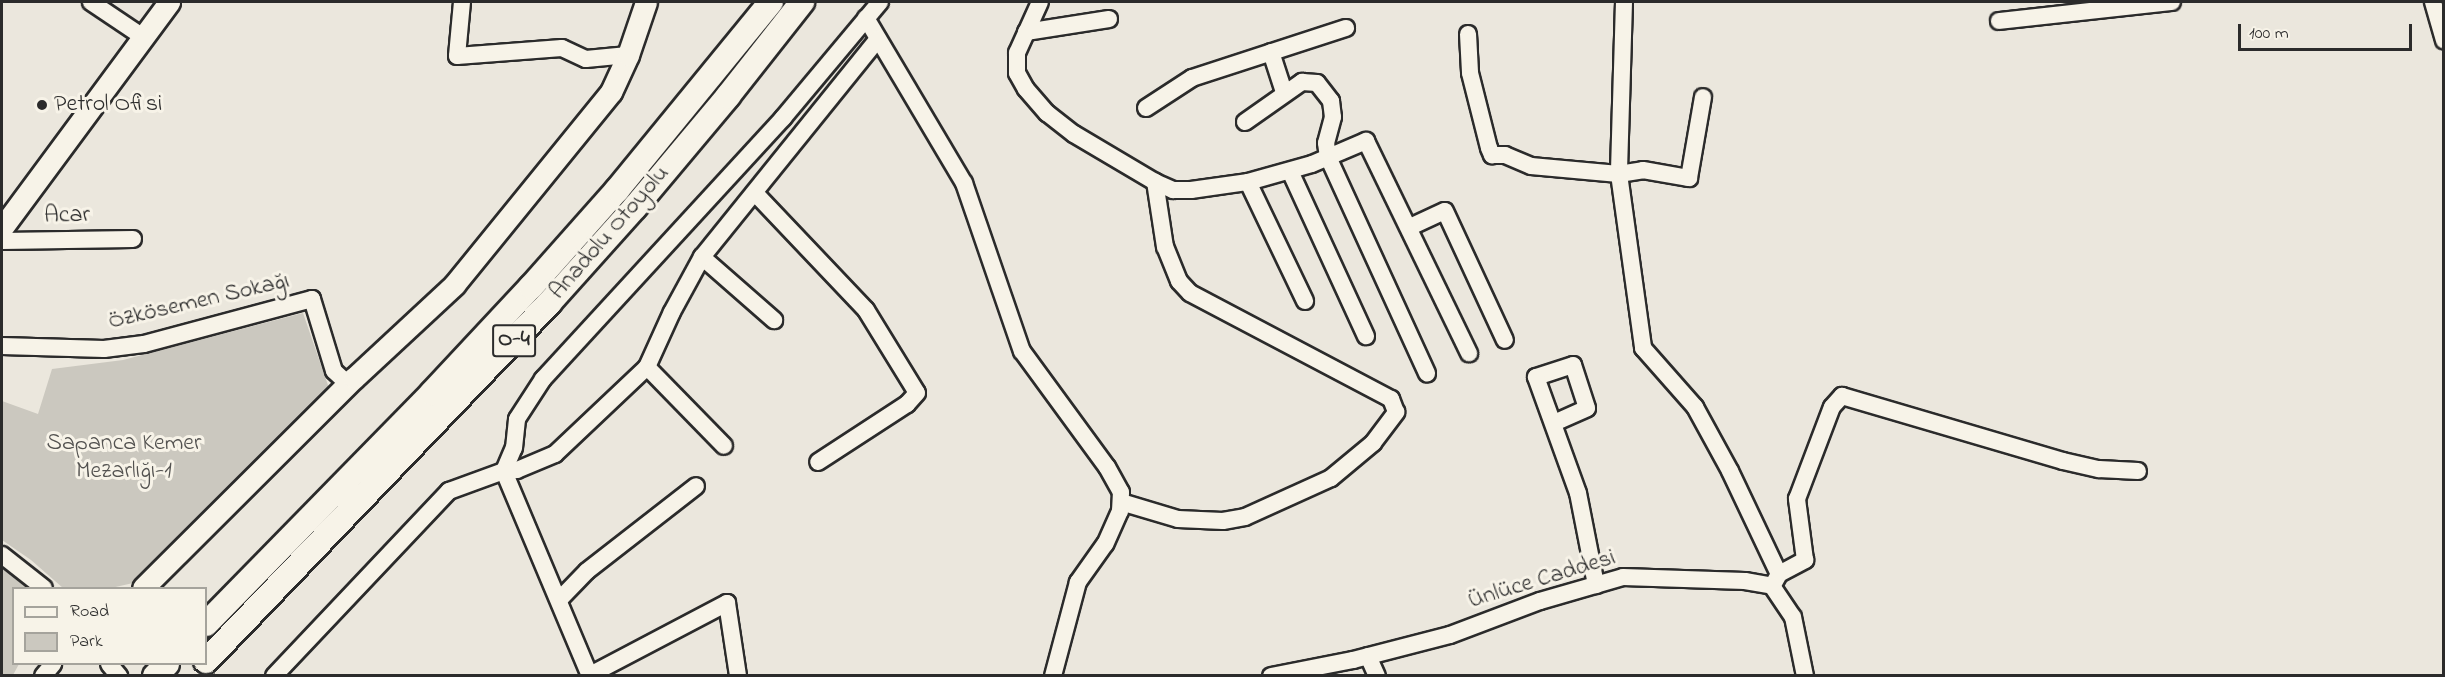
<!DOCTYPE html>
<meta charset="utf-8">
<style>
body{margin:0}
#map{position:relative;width:2445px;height:677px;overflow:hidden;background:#ebe7dd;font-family:"Indie Flower",sans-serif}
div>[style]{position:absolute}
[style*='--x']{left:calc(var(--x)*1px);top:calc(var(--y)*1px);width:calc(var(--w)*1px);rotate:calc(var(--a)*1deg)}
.green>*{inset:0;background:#cbc8bf}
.roads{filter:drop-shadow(2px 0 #2b2b2b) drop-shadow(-2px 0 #2b2b2b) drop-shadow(0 2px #2b2b2b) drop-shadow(0 -2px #2b2b2b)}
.minor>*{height:16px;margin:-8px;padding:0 8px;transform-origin:8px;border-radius:8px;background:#f7f3e8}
.major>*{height:21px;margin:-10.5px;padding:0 10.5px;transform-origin:10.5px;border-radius:10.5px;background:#f7f3e8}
.highway>*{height:24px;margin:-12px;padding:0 12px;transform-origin:12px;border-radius:12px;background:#f7f3e8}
.dots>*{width:16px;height:16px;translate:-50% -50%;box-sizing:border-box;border:3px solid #f7f3e8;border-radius:50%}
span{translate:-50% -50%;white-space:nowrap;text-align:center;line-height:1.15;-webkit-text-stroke:6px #f7f3e8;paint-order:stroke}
.shield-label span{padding:2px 4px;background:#f7f3e8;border:2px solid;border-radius:4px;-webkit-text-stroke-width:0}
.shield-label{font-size:22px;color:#2b2b2b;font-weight:700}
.poi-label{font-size:24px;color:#2b2b2b}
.left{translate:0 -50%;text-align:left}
.street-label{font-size:24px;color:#2b2b2b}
.park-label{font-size:24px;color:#535250}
.frame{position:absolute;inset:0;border:3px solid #2b2b2b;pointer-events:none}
.legend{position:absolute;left:12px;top:587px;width:195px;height:78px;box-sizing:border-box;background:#f7f3e8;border:2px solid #a5a39c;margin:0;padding:8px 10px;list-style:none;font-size:18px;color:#2b2b2b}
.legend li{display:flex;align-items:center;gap:12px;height:30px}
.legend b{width:30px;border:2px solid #a5a39c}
.scale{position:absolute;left:2238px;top:24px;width:174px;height:27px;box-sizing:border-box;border:3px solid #2b2b2b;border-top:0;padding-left:8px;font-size:18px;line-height:21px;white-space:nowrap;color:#2b2b2b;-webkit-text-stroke:4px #f7f3e8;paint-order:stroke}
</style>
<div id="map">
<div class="green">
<div style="clip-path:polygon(303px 313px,330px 391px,236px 480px,142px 581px,111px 588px,63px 588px,31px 560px,2px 540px,2px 401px,38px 414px,52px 369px,123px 360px)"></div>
<div style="clip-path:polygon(2px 569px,33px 588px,14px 588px,14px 664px,19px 664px,13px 675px,2px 675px)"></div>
</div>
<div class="roads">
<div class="minor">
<div style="--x:91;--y:2;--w:63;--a:33.9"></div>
<div style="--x:462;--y:2;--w:54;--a:95.3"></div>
<div style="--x:457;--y:56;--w:105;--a:-4.4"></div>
<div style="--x:562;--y:48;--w:26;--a:25"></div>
<div style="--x:586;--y:59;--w:42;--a:-5.4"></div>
<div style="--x:1040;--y:2;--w:56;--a:114.3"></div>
<div style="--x:1017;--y:53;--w:20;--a:90"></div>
<div style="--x:1017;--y:73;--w:18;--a:61"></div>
<div style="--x:1026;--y:89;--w:32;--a:49"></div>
<div style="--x:1047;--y:113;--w:34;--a:38"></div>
<div style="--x:1074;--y:134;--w:94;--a:30.7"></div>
<div style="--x:1155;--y:182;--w:20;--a:24"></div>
<div style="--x:1173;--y:190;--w:18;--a:0"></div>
<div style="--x:1191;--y:190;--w:58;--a:-8"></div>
<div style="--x:1248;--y:182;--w:66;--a:-15.7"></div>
<div style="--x:1312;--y:164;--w:59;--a:-23.1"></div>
<div style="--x:1366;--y:141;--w:236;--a:64.1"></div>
<div style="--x:1624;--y:2;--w:172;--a:91.7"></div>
<div style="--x:1619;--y:174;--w:176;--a:82.1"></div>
<div style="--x:1643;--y:348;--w:79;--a:48.6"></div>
<div style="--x:1695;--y:407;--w:73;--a:61.3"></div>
<div style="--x:1730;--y:471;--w:114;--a:64.6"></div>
<div style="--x:2433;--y:2;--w:40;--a:74"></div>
<div style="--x:866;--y:18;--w:192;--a:59.3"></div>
<div style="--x:964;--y:183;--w:178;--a:71"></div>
<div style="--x:1022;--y:351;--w:144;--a:53.8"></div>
<div style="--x:1107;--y:467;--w:29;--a:61"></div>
<div style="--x:1121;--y:492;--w:19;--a:93"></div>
<div style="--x:1120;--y:511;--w:36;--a:114"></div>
<div style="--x:1105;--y:544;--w:47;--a:125.4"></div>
<div style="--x:1078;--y:582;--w:97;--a:104.9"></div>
<div style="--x:1999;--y:21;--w:174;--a:-6.3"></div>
<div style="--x:1026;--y:32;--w:84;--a:-8.9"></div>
<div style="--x:1468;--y:34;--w:39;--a:87"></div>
<div style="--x:1470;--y:73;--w:77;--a:75.8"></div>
<div style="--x:1489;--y:148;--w:8;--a:67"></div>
<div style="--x:1492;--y:155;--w:13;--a:0"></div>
<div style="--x:1505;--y:155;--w:28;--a:23"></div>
<div style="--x:1531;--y:166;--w:88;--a:5.2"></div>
<div style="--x:1619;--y:174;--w:24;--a:-9"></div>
<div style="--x:1643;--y:170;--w:47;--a:9.9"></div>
<div style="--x:1689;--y:178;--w:82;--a:-80.2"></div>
<div style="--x:1271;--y:52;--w:42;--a:72"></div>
<div style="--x:1146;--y:108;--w:55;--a:-33.1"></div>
<div style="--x:1192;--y:78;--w:162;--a:-18"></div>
<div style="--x:1245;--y:122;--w:70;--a:-35.1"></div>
<div style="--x:1302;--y:82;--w:15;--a:4"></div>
<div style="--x:1317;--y:83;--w:23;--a:52"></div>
<div style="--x:1331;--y:101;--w:16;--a:83"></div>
<div style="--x:1333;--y:117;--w:27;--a:105"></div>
<div style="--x:1326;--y:143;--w:14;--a:82"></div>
<div style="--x:1328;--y:157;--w:238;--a:65.4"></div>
<div style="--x:1290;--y:171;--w:182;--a:65.3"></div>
<div style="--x:1248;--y:182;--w:132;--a:64.4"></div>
<div style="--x:755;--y:193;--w:161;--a:46.5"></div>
<div style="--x:866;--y:310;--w:97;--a:58.4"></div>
<div style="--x:917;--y:393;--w:15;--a:132"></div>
<div style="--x:907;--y:404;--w:106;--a:146.9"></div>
<div style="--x:1410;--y:227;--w:38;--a:-25"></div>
<div style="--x:1445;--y:211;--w:142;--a:65.1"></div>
<div style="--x:2;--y:241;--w:131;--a:-0.9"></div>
<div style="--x:702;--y:257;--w:96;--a:41.2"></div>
<div style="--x:2;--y:346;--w:102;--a:1.7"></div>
<div style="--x:104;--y:349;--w:40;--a:-7.1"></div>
<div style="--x:144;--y:344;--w:174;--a:-15"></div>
<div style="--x:312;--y:299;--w:75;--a:73"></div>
<div style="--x:334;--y:371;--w:19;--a:43"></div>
<div style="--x:647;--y:367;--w:110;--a:45.7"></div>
<div style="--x:1554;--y:423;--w:36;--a:-24"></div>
<div style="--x:1587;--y:408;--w:45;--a:-108"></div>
<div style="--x:1573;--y:365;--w:39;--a:162"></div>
<div style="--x:1536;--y:377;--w:123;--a:70.1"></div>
<div style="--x:1578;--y:493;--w:94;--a:78.9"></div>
<div style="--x:1121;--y:502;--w:59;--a:16.6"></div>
<div style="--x:1178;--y:519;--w:45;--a:2.5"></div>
<div style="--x:1223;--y:521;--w:22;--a:-10"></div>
<div style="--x:1245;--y:517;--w:94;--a:-24.4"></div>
<div style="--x:1331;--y:478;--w:55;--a:-39.8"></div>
<div style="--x:1373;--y:443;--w:39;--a:-53"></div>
<div style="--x:1396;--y:412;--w:14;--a:-111"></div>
<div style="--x:1391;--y:399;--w:227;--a:-152.2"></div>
<div style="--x:1190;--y:293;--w:16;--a:-133"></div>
<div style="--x:1179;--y:281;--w:37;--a:-112"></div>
<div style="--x:1165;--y:247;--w:66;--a:-98.7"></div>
<div style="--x:2;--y:555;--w:53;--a:38.2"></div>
<div style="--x:1774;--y:583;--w:10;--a:-61"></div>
<div style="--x:1779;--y:574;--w:30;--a:-28"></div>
<div style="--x:1805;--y:560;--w:62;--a:-97.5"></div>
<div style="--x:1797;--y:499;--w:98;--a:-69.2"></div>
<div style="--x:1832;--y:407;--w:15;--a:-48"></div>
<div style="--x:1842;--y:396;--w:230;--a:16.4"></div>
<div style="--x:2063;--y:461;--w:37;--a:13"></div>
<div style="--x:2099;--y:469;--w:39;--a:3"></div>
<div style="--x:559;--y:600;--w:40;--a:-46"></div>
<div style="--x:587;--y:571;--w:138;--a:-37.9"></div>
<div style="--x:1368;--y:656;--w:22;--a:66"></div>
<div style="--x:109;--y:664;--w:16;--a:50"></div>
<div style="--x:590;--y:675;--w:155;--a:-27.7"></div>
<div style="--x:727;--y:603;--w:74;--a:81.4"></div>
<div style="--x:43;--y:676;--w:16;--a:-50"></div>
<div style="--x:274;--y:676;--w:255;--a:-46.6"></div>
<div style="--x:449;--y:491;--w:59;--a:-20"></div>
<div style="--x:504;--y:471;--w:25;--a:-67"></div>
<div style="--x:514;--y:448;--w:29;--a:-84"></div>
<div style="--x:517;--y:419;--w:48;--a:-57"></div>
<div style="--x:543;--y:379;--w:355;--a:-47.4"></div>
<div style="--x:783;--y:118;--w:151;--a:-50.1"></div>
<div style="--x:590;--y:676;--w:222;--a:-112.8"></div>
<div style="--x:504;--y:471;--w:13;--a:-4"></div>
<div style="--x:517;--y:470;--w:41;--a:-22.8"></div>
<div style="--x:555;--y:454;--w:127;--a:-43.4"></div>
<div style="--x:647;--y:367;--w:60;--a:-65.6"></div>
<div style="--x:672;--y:312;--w:63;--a:-61.4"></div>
<div style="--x:702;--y:257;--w:280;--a:-51.1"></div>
<div style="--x:1271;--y:676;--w:84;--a:-11"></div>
<div style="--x:1353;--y:660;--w:100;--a:-14.5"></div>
<div style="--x:1450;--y:635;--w:96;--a:-20.7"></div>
<div style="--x:1540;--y:601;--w:86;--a:-16.1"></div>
<div style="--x:1623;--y:577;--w:122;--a:1.9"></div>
<div style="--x:1745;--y:581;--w:27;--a:10"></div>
<div style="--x:1772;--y:586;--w:37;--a:56"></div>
<div style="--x:1793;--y:617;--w:60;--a:78.5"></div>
</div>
<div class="major">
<div style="--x:2;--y:228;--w:281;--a:-53.5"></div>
<div style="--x:143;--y:588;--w:298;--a:-44.9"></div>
<div style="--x:354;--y:378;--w:137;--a:-42.9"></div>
<div style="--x:454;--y:285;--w:249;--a:-50.9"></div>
<div style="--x:611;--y:92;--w:41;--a:-65.3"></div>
<div style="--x:628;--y:55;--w:56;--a:-71.2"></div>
</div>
<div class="highway">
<div style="--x:206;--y:624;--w:323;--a:-45.6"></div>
<div style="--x:432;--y:393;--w:145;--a:-47"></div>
<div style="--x:531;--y:287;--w:130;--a:-48.4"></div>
<div style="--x:617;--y:190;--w:243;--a:-50.7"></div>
<div style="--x:206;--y:661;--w:496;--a:-46.2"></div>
<div style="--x:549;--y:303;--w:129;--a:-48.1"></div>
<div style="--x:635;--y:207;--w:145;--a:-50"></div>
<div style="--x:728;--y:96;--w:120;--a:-51.8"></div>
<div style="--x:155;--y:676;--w:17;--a:-45"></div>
</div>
</div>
<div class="dots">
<div style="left:42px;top:105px;background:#2b2b2b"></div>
</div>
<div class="shield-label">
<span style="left:514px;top:341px">O-4</span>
</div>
<div class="poi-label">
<span class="left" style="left:54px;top:105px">Petrol Ofisi</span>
</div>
<div class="street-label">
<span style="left:67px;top:216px;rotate:-1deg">Acar</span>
<span style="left:610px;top:233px;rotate:-49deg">Anadolu Otoyolu</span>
<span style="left:199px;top:302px;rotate:-13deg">Özkösemen Sokağı</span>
<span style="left:1542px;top:580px;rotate:-17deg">Ünlüce Caddesi</span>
</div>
<div class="park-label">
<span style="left:124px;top:458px">Sapanca Kemer<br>Mezarlığı-1</span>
</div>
<div class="frame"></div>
<ul class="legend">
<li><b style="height:8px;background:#f7f3e8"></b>Road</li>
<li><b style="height:16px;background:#cbc8bf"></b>Park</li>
</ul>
<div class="scale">100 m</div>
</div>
